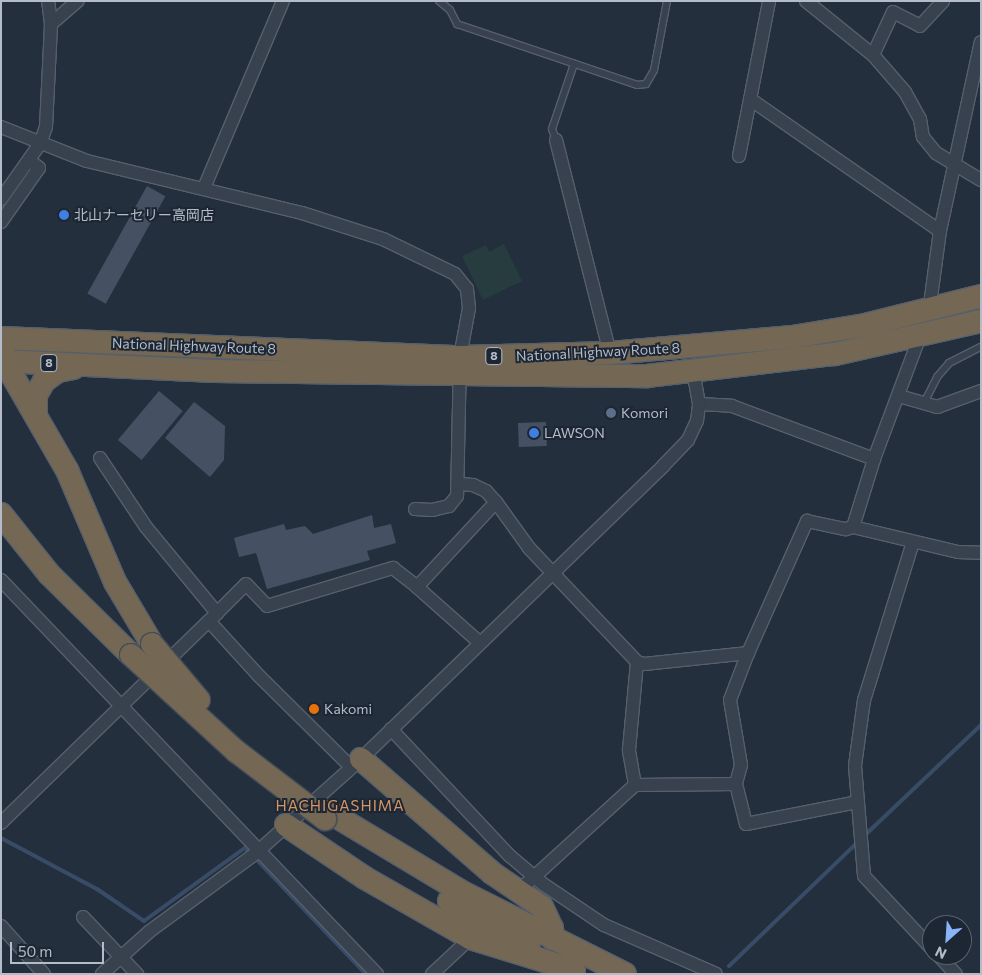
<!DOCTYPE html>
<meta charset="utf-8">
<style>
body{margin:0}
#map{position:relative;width:982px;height:975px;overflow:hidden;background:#242f3e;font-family:Commissioner,"Noto Sans JP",sans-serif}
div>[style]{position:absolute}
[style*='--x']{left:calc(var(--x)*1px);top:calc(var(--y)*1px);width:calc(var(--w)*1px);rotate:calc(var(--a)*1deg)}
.green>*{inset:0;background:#263c3f}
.stream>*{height:4px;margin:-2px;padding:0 2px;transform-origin:2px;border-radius:2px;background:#394c67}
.building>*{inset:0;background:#455162;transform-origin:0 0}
.roads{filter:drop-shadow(1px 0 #565f6c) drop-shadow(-1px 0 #565f6c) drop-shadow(0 1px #565f6c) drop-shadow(0 -1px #565f6c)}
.lane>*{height:6px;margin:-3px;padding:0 3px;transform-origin:3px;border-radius:3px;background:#38414e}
.street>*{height:12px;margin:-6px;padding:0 6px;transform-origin:6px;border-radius:6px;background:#38414e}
.highway>*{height:22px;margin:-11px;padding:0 11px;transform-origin:11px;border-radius:11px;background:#746855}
.bridges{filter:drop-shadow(1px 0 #434c59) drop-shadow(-1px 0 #434c59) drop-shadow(0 1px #434c59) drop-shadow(0 -1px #434c59)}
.highway-bridge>*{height:22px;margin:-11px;padding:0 11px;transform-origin:11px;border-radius:11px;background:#746855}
.dots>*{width:14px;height:14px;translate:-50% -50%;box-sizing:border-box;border:2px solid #1d2633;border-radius:50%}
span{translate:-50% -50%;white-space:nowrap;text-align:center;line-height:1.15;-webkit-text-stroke:4px #1d2633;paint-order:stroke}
.shield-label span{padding:1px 4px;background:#1d2633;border:1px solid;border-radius:4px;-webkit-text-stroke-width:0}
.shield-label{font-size:12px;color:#b4bcc9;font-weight:700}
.poi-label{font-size:14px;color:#b4bcc9}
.left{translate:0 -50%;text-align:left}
.street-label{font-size:14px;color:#b4bcc9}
.neighbourhood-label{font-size:15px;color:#d59563;letter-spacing:1px}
.frame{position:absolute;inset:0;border:2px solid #b4bcc9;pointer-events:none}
.north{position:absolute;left:922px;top:915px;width:50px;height:50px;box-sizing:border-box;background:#1d2633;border:1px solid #59626f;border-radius:50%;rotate:206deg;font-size:14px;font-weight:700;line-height:20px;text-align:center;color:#b4bcc9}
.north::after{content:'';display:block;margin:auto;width:18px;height:22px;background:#8ab4f8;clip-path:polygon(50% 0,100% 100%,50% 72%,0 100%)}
.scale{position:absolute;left:10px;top:942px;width:94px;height:22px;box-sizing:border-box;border:2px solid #b4bcc9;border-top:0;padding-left:6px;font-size:15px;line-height:18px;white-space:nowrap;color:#b4bcc9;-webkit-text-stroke:4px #1d2633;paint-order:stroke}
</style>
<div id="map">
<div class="green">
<div style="clip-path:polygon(504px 244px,522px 281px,483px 300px,462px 256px,486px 245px,489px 252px)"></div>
</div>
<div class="stream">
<div style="--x:863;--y:837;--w:163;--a:-43.5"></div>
<div style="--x:1;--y:838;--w:109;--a:28"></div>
<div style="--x:97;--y:889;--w:57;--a:34.2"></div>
<div style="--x:144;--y:921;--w:125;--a:-35.9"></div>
<div style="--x:245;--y:848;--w:7;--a:45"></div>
<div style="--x:255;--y:858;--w:161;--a:46.3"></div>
<div style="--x:729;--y:966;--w:179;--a:-43.9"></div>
</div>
<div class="building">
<div style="left:147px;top:186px;width:21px;height:123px;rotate:29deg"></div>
<div style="left:159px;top:391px;width:31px;height:64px;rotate:40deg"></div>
<div style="clip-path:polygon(194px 402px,225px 426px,224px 460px,210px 477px,165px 438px)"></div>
<div style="left:546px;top:422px;width:24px;height:28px;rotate:88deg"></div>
<div style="clip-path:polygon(372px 515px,374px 528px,391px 524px,396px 543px,367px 551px,370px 560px,267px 589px,256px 553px,239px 557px,234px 538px,284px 524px,286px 530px,305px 526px,313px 534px)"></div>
</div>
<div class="roads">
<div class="lane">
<div style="--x:439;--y:1;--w:14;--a:39"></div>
<div style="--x:450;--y:10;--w:16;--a:63"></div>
<div style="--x:457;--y:24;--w:190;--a:18.7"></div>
<div style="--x:637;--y:85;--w:9;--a:-6"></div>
<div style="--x:646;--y:84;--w:16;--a:-60"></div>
<div style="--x:654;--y:70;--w:70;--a:-79.3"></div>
<div style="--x:556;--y:140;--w:12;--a:-110"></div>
<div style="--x:552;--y:129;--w:69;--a:-71.3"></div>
<div style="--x:924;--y:403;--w:29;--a:-63"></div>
<div style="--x:937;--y:377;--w:18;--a:-49"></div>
<div style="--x:949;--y:363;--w:36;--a:-27"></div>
</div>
<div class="street">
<div style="--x:806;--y:1;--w:86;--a:38.9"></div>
<div style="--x:873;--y:55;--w:49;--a:49.1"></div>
<div style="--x:905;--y:92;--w:31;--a:61"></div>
<div style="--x:920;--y:119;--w:18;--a:81"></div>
<div style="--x:923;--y:137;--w:21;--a:51"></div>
<div style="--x:936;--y:153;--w:52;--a:31"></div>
<div style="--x:51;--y:24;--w:35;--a:-41"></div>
<div style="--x:873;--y:55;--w:47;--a:-65.1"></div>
<div style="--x:893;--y:12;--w:30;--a:27"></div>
<div style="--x:920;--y:26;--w:34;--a:-47"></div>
<div style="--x:750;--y:99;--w:231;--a:34.8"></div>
<div style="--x:1;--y:127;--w:92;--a:21.6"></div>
<div style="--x:87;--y:161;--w:221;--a:13.6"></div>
<div style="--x:302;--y:213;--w:85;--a:17.8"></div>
<div style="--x:383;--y:239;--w:80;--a:25.9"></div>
<div style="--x:455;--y:274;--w:19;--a:51"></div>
<div style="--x:467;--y:289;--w:19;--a:84"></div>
<div style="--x:469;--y:308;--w:50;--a:100.4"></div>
<div style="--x:460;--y:357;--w:139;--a:91.2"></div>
<div style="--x:457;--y:496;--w:13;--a:129"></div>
<div style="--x:449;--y:506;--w:17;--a:167"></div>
<div style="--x:432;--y:510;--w:17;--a:-177"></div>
<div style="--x:556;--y:140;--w:220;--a:75.8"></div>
<div style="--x:739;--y:156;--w:158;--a:-79"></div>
<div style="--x:204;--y:188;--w:203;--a:-67.1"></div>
<div style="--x:1;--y:199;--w:67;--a:-54.7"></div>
<div style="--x:40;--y:144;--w:18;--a:-71"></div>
<div style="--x:46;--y:127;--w:103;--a:-87.2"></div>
<div style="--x:51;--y:24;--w:23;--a:-97"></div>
<div style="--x:1;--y:222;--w:66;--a:-54.9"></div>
<div style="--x:39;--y:168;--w:13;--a:-141"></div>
<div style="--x:929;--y:312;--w:82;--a:-82.3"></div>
<div style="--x:940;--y:231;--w:193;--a:-77.8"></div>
<div style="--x:899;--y:396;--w:40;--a:16"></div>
<div style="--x:937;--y:407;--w:47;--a:-20"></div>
<div style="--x:699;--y:404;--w:33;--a:3"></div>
<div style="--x:732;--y:406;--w:152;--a:20.5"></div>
<div style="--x:100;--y:458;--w:83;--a:56.3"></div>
<div style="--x:146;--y:527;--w:112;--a:50.5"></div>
<div style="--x:459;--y:484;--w:14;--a:4"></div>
<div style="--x:473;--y:485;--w:14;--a:25"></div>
<div style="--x:486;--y:491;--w:15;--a:48"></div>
<div style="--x:853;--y:527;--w:71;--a:-72.8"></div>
<div style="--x:874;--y:459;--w:134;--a:-69.5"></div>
<div style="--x:913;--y:542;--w:165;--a:107.2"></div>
<div style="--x:864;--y:700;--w:67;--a:97.8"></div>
<div style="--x:855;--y:766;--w:110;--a:85.3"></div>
<div style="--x:864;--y:876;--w:100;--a:47"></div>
<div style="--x:1;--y:580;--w:545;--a:46.34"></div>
<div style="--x:417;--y:587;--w:84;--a:41.6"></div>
<div style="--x:748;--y:653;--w:50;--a:111"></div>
<div style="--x:730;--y:700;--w:66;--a:80.4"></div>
<div style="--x:741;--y:765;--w:20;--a:105"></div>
<div style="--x:736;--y:784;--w:41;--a:76"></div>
<div style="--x:746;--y:824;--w:113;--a:-11.2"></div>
<div style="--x:391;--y:729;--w:174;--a:46.9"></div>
<div style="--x:510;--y:856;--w:43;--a:40.3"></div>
<div style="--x:543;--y:884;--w:73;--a:33.9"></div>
<div style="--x:604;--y:925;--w:122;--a:23.6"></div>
<div style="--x:351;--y:767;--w:129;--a:-135.3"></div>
<div style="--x:259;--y:676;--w:74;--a:-132.3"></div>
<div style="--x:209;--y:621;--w:52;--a:-45"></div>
<div style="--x:246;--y:584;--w:30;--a:46"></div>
<div style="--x:267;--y:606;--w:132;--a:-16.8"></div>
<div style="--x:393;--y:568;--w:31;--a:38"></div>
<div style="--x:417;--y:587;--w:116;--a:-47.1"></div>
<div style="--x:496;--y:502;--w:57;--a:54.3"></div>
<div style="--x:529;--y:548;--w:157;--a:46.5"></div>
<div style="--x:637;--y:662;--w:7;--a:16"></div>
<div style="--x:644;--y:664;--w:105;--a:-6"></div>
<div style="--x:748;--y:653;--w:145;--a:-65.9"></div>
<div style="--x:807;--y:521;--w:40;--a:12"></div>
<div style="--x:846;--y:529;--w:7;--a:-16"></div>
<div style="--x:853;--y:527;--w:108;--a:13.4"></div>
<div style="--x:958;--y:552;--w:23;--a:2"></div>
<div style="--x:635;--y:785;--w:101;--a:-0.6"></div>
<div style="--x:1;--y:823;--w:290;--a:-44.2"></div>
<div style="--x:524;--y:886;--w:150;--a:-42.3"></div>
<div style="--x:635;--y:785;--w:36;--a:-100"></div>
<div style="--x:629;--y:750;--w:88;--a:-84.8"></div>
<div style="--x:83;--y:917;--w:79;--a:46.5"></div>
<div style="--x:1;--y:926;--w:64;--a:48.1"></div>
<div style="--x:938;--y:955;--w:26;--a:47"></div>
<div style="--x:102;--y:974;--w:64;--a:-41.9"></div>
<div style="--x:150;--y:931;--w:132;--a:-36.3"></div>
<div style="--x:256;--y:853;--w:141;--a:-41.8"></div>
<div style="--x:361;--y:759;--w:421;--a:-44.1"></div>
<div style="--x:663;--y:466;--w:36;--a:-46"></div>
<div style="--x:688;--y:440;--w:21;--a:-65"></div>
<div style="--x:697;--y:421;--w:17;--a:-83"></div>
<div style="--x:699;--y:404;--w:34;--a:-100"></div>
<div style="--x:432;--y:974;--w:41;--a:-43"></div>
</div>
<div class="highway">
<div style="--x:1;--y:338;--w:459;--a:2.4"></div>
<div style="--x:460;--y:357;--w:150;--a:-1.5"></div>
<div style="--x:610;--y:353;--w:183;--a:-5"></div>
<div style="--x:792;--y:337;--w:74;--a:-9.3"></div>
<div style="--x:865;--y:325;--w:120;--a:-14"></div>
<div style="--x:3;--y:349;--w:12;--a:85"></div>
<div style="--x:4;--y:361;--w:126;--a:60"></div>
<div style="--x:67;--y:470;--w:122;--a:66.8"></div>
<div style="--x:115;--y:582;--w:72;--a:59.2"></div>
<div style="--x:1;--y:361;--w:214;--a:2.7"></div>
<div style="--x:215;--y:371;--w:432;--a:0.7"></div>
<div style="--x:647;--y:376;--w:189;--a:-6.7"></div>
<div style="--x:835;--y:354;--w:150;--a:-12.7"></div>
<div style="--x:36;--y:412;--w:17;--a:-90"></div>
<div style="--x:36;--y:395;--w:16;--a:-60"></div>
<div style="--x:44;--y:381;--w:17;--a:-36"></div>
<div style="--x:58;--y:371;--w:16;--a:-11"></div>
<div style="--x:1;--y:514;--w:77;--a:51.3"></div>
<div style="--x:49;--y:574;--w:115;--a:44.6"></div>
<div style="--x:361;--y:759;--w:174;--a:41"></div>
<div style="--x:492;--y:873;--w:60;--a:34.2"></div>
<div style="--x:542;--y:907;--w:23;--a:65"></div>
<div style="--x:552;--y:928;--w:11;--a:85"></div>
<div style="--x:329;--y:812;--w:157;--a:31"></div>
<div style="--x:464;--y:893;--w:180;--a:26.7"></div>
<div style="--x:286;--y:825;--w:95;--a:33.9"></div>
<div style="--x:365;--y:878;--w:121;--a:29.7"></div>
<div style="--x:470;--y:938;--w:109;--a:17.1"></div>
<div style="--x:449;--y:901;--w:92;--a:29.9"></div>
</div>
</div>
<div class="bridges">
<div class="highway-bridge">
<div style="--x:152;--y:644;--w:73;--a:50"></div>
<div style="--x:131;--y:655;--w:144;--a:42.5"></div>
<div style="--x:237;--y:752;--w:111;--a:37.3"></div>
</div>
</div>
<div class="dots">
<div style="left:64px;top:215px;background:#3f7fe0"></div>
<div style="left:611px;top:413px;background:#5c6f8a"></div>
<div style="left:534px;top:433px;background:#3f7fe0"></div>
<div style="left:314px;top:709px;background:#e8710a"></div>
</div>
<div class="shield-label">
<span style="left:494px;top:356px">8</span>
<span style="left:49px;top:363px">8</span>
</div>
<div class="poi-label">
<span class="left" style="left:74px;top:215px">北山ナーセリー高岡店</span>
<span class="left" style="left:621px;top:413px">Komori</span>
<span class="left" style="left:544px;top:433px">LAWSON</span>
<span class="left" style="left:324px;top:709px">Kakomi</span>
</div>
<div class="street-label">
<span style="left:194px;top:346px;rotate:2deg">National Highway Route 8</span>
<span style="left:598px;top:352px;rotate:-3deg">National Highway Route 8</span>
</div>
<div class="neighbourhood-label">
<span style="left:340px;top:806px">HACHIGASHIMA</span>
</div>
<div class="frame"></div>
<div class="north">N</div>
<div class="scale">50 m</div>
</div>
